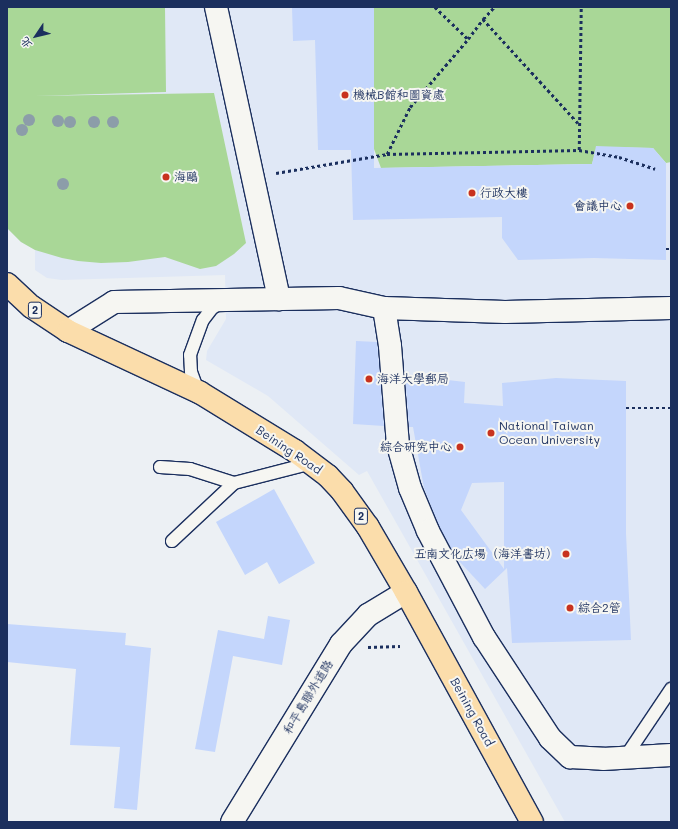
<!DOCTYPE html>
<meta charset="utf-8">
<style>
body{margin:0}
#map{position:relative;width:678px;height:829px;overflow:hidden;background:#ecf0f4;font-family:Mali,"LXGW WenKai TC",sans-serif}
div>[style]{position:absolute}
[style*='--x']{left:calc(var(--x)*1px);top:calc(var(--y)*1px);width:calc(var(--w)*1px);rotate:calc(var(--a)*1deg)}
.built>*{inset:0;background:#e0e8f6}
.green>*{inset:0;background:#a9d797}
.building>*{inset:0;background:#c4d6fc}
.path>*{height:2.5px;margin-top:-1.25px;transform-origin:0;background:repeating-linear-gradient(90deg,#1b2f5e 0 3px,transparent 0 6px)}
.roads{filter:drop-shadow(1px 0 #1b2f5e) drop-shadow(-1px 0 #1b2f5e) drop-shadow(0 1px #1b2f5e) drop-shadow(0 -1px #1b2f5e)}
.lane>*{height:12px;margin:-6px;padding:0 6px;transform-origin:6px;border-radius:6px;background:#f6f6f2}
.street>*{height:22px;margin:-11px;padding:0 11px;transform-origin:11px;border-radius:11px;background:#f6f6f2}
.primary>*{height:22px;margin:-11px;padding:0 11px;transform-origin:11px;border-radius:11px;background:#fbddab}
.trees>*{width:12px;height:12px;margin:-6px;border-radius:50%;background:#8c9da9}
.dots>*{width:11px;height:11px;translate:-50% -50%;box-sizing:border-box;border:2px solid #f6f6f2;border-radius:50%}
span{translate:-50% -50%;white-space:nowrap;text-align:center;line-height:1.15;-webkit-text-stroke:4px #f6f6f2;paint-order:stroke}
.shield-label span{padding:1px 3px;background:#f6f6f2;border:1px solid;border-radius:3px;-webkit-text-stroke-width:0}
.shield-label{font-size:11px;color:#1b2f5e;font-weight:700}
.poi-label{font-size:12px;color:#1b2f5e}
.left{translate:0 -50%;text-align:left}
.right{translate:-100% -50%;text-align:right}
.street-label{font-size:12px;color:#1b2f5e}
.frame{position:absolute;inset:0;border:8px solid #1b2f5e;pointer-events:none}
.north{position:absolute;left:16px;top:16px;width:40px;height:40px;-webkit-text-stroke:3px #f6f6f2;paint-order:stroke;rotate:235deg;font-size:11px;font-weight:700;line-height:16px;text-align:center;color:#1b2f5e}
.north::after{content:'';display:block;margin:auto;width:14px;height:18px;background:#1b2f5e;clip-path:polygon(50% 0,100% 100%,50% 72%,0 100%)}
</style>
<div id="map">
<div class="built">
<div style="clip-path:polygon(7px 7px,671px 7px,671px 822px,565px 822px,367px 471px,359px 475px,268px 396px,206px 360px,207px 351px,226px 319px,225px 275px,62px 280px,47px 278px,35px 270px,35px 250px,21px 242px,7px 228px)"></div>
</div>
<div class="green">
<div style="clip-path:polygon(7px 7px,165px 7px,166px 92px,35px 96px,214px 93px,246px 243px,234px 254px,216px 266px,200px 269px,165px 257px,128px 262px,101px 263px,78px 261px,62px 258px,35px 250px,21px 242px,7px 228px)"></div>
<div style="clip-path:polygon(374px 7px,671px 7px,671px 162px,666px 163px,653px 148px,597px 147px,592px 164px,381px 168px,374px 149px)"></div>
</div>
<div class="building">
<div style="clip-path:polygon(292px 7px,374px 7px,374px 168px,592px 164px,596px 146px,653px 148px,666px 163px,666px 260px,594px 258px,518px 260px,502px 238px,502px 217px,353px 220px,351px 150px,318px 150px,315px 40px,293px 41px)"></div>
<div style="clip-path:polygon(356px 341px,377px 342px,384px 426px,353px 424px)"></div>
<div style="clip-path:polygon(evenodd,405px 375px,465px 382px,464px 403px,503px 406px,502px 383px,556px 378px,626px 381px,626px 533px,631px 640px,512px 643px,507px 568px,485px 589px,457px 559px,439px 526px,424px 488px,413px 427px,409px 427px,405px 375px,504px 482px,504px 569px,461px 510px,472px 483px,504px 482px)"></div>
<div style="clip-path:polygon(274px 489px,315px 563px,279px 584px,267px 562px,245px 575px,216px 522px)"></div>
<div style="clip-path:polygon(268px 616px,290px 620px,282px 665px,233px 656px,215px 752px,195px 749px,218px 630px,264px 639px)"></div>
<div style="clip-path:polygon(7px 624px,126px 633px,125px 645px,151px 648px,137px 810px,114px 808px,120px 747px,70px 745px,76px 669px,7px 662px)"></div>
</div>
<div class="path">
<div style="--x:435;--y:7;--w:46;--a:44.1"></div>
<div style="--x:468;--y:39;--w:25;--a:-53"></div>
<div style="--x:483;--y:19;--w:141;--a:47.6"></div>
<div style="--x:483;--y:19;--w:16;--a:-47"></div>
<div style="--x:579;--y:150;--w:143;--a:-89.2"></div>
<div style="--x:387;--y:154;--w:192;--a:-1.2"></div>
<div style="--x:579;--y:150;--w:41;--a:9.9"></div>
<div style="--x:619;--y:157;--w:38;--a:18"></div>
<div style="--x:276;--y:173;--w:113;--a:-9.7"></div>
<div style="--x:387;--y:154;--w:52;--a:-63.9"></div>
<div style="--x:410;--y:107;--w:89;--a:-49.5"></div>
<div style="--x:666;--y:249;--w:5;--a:0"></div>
<div style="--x:626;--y:408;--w:45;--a:0"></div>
<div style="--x:368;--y:647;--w:32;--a:-2"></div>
</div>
<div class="roads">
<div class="lane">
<div style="--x:198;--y:391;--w:20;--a:-110"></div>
<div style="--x:191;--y:372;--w:17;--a:-93"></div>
<div style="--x:190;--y:355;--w:37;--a:-70"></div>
<div style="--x:203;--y:320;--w:15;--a:-53"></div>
<div style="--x:212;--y:308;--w:12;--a:-31"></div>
<div style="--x:160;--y:467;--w:30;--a:4"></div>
<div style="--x:190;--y:469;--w:46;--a:17.7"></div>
<div style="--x:234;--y:483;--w:85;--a:136.9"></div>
<div style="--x:234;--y:483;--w:81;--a:-14.4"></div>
<div style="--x:626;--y:756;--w:81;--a:-56.1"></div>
</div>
<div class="street">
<div style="--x:216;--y:7;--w:299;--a:77.8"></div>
<div style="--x:671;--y:308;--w:166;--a:178.6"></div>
<div style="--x:505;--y:312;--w:121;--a:-178.1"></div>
<div style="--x:384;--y:308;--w:38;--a:81"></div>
<div style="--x:390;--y:346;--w:99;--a:85.4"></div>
<div style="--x:398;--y:445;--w:45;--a:74.4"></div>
<div style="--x:410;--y:488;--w:47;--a:67.3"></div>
<div style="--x:428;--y:531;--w:120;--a:62.2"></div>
<div style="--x:484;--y:637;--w:121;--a:56.8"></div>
<div style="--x:550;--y:738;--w:28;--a:44"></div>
<div style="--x:570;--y:757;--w:33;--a:3"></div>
<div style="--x:603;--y:759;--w:68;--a:-3.4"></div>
<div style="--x:68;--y:331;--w:54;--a:-32.2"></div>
<div style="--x:114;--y:302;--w:225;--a:-1"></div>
<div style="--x:339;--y:298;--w:46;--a:12.5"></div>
<div style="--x:232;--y:822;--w:209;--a:-58.5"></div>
<div style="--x:341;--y:644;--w:40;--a:-47"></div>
<div style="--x:368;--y:615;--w:44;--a:-31.2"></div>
</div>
<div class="primary">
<div style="--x:7;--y:284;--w:34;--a:43"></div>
<div style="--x:32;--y:307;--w:43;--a:33.7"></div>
<div style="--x:68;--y:331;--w:145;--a:25"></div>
<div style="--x:199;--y:392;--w:113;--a:31.6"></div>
<div style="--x:295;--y:451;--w:41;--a:37.1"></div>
<div style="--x:328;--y:476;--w:21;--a:47"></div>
<div style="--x:342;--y:491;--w:44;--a:54.2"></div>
<div style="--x:368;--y:527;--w:75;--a:59.7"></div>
<div style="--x:406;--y:592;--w:262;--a:61.3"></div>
</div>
</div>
<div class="trees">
<div style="left:29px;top:120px"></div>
<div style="left:58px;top:121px"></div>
<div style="left:70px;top:122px"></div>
<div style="left:94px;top:122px"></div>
<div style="left:113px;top:122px"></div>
<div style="left:22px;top:130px"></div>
<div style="left:63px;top:184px"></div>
</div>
<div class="dots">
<div style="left:345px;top:95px;background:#c8321e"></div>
<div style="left:166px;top:177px;background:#c8321e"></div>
<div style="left:472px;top:193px;background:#c8321e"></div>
<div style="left:630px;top:206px;background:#c8321e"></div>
<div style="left:369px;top:379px;background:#c8321e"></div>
<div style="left:491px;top:433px;background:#c8321e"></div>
<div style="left:460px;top:447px;background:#c8321e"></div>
<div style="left:566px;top:554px;background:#c8321e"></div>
<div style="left:570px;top:608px;background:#c8321e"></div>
</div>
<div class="shield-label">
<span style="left:35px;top:310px">2</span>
<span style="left:361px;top:516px">2</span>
</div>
<div class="poi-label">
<span class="left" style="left:353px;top:95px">機械B館和圖資處</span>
<span class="left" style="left:174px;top:177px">海鷗</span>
<span class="left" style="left:480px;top:193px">行政大樓</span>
<span class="right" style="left:622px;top:206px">會議中心</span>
<span class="left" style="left:377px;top:379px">海洋大學郵局</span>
<span class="left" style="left:499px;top:433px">National Taiwan<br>Ocean University</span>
<span class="right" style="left:452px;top:447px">綜合研究中心</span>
<span class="right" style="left:558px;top:554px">五南文化広場（海洋書坊）</span>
<span class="left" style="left:578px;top:608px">綜合2管</span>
</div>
<div class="street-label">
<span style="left:289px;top:450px;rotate:34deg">Beining Road</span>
<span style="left:308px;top:697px;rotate:-59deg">和平島聯外道路</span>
<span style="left:472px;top:712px;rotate:61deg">Beining Road</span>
</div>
<div class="frame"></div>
<div class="north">北</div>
</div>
